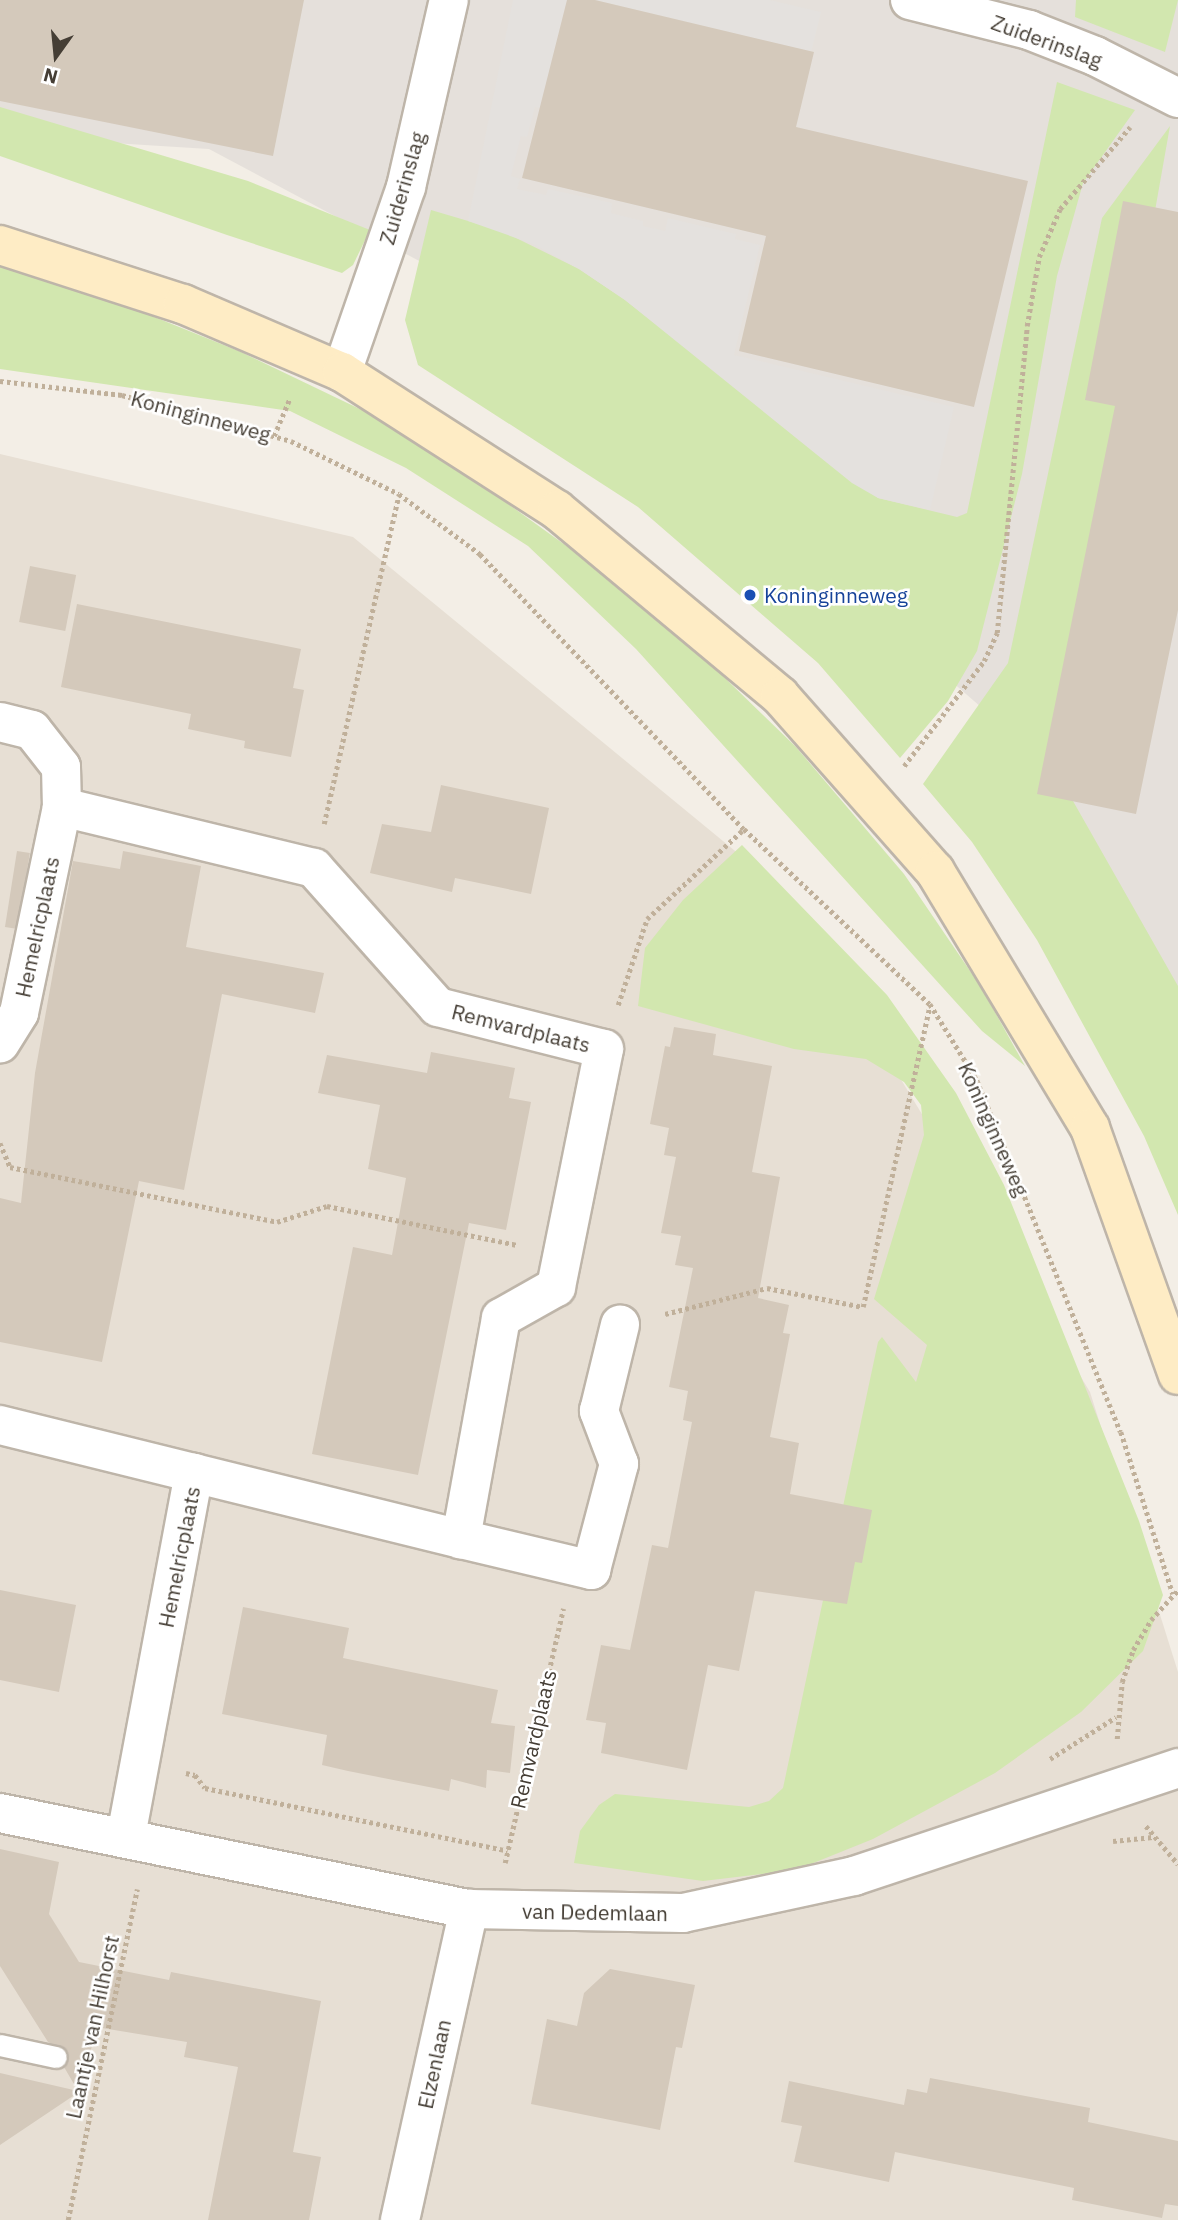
<!DOCTYPE html>
<style>
body{margin:0}
#map{position:relative;width:1178px;height:2220px;overflow:hidden;background:#f3eee6;font-family:"IBM Plex Sans",sans-serif}
div>[style]{position:absolute}
[style*='--x']{left:calc(var(--x)*1px);top:calc(var(--y)*1px);width:calc(var(--w)*1px);rotate:calc(var(--a)*1deg)}
.residential>*{inset:0;background:#e7dfd4}
.industrial>*{inset:0;background:#e5e0db}
.green>*{inset:0;background:#d2e7af}
.parking>*{inset:0;background:#e4e1de}
.building>*{inset:0;background:#d4c9bb;transform-origin:0 0}
.path>*{height:4.5px;margin-top:-2.25px;transform-origin:0;background:repeating-linear-gradient(90deg,#c0b09a 0 3.5px,transparent 0 7px)}
.roads{filter:drop-shadow(2px 0 #beb5a9) drop-shadow(-2px 0 #beb5a9) drop-shadow(0 2px #beb5a9) drop-shadow(0 -2px #beb5a9)}
.lane>*{height:21px;margin:-10.5px;padding:0 10.5px;transform-origin:10.5px;border-radius:10.5px;background:#fff}
.street>*{height:38px;margin:-19px;padding:0 19px;transform-origin:19px;border-radius:19px;background:#fff}
.secondary>*{height:38px;margin:-19px;padding:0 19px;transform-origin:19px;border-radius:19px;background:#feecc5}
.dots>*{width:19px;height:19px;translate:-50% -50%;box-sizing:border-box;border:4px solid #fff;border-radius:50%}
span{translate:-50% -50%;white-space:nowrap;text-align:center;line-height:1.15;-webkit-text-stroke:5px #fff;paint-order:stroke}
.street-label{font-size:21px;color:#453e35}
.transit-label{font-size:21px;color:#164399}
.left{translate:0 -50%;text-align:left}
.north{position:absolute;left:21px;top:21px;width:70px;height:70px;-webkit-text-stroke:5px #fff;paint-order:stroke;rotate:195deg;font-size:19px;font-weight:700;line-height:28px;text-align:center;color:#453e35}
.north::after{content:'';display:block;margin:auto;width:24px;height:32px;background:#453e35;clip-path:polygon(50% 0,100% 100%,50% 72%,0 100%)}
</style>
<div id="map">
<div class="residential">
<div style="clip-path:polygon(0 454px,353px 537px,790px 896px,1090px 1392px,1178px 1672px,1178px 2220px,0 2220px)"></div>
</div>
<div class="industrial">
<div style="clip-path:polygon(0 0,1178px 0,1178px 1074px,989px 714px,545px 328px,209px 149px,0 136px)"></div>
</div>
<div class="green">
<div style="clip-path:polygon(1076px 0,1178px 0,1165px 52px,1075px 17px)"></div>
<div style="clip-path:polygon(1057px 82px,1135px 110px,1083px 183px,1057px 276px,1022px 474px,977px 651px,948px 701px,900px 758px,818px 663px,638px 507px,418px 365px,405px 320px,431px 210px,502px 231px,579px 269px,625px 300px,878px 498px,957px 517px,967px 513px)"></div>
<div style="clip-path:polygon(0 107px,248px 181px,370px 230px,353px 265px,342px 273px,227px 235px,0 156px)"></div>
<div style="clip-path:polygon(1170px 126px,1115px 437px,1048px 757px,1178px 986px,1178px 1215px,1144px 1136px,1037px 940px,972px 842px,923px 784px,1008px 663px,1102px 218px)"></div>
<div style="clip-path:polygon(0 266px,110px 299px,241px 352px,364px 411px,472px 478px,586px 560px,692px 646px,796px 747px,904px 874px,981px 987px,1025px 1066px,982px 1031px,636px 649px,528px 546px,406px 468px,290px 411px,0 369px)"></div>
<div style="clip-path:polygon(742px 845px,887px 995px,956px 1093px,1004px 1185px,1139px 1521px,1163px 1595px,1143px 1651px,1081px 1712px,995px 1773px,873px 1839px,796px 1870px,703px 1881px,574px 1863px,580px 1831px,599px 1805px,615px 1794px,749px 1807px,769px 1801px,783px 1788px,878px 1342px,882px 1337px,916px 1382px,927px 1345px,874px 1299px,924px 1135px,921px 1105px,904px 1082px,866px 1059px,794px 1049px,638px 1006px,645px 948px,683px 900px)"></div>
</div>
<div class="parking">
<div style="clip-path:polygon(513px 0,567px 0,541px 108px,535px 107px,527px 137px,521px 136px,511px 176px,520px 179px,517px 189px,546px 195px,548px 189px,612px 203px,611px 213px,643px 221px,643px 226px,665px 231px,668px 218px,736px 234px,735px 239px,760px 245px,734px 355px,954px 407px,930px 510px,878px 498px,852px 483px,625px 300px,579px 269px,533px 244px,468px 221px)"></div>
<div style="clip-path:polygon(596px 0,770px 0,821px 12px,811px 52px)"></div>
</div>
<div class="building">
<div style="clip-path:polygon(0 0,304px 0,273px 156px,0 101px)"></div>
<div style="clip-path:polygon(567px 0,595px 0,814px 52px,796px 127px,1028px 181px,974px 407px,739px 351px,766px 236px,522px 178px)"></div>
<div style="clip-path:polygon(1123px 201px,1178px 212px,1178px 610px,1136px 814px,1037px 794px,1115px 406px,1085px 400px)"></div>
<div style="left:30px;top:566px;width:47px;height:57px;rotate:11deg"></div>
<div style="clip-path:polygon(77px 604px,301px 649px,293px 688px,304px 690px,291px 757px,244px 748px,245px 741px,188px 729px,191px 714px,61px 687px)"></div>
<div style="clip-path:polygon(441px 785px,549px 808px,531px 894px,455px 878px,452px 892px,370px 873px,382px 824px,431px 832px)"></div>
<div style="left:17px;top:851px;width:13px;height:77px;rotate:9deg"></div>
<div style="clip-path:polygon(123px 851px,201px 866px,186px 947px,324px 973px,315px 1013px,222px 994px,184px 1190px,139px 1181px,102px 1362px,0 1342px,0 1198px,21px 1203px,35px 1073px,73px 861px,120px 869px)"></div>
<div style="clip-path:polygon(674px 1027px,716px 1034px,713px 1055px,772px 1066px,752px 1172px,780px 1177px,758px 1298px,789px 1305px,783px 1333px,790px 1334px,770px 1437px,799px 1443px,790px 1494px,872px 1510px,862px 1563px,855px 1562px,847px 1604px,755px 1591px,739px 1671px,708px 1665px,687px 1770px,601px 1753px,606px 1723px,586px 1720px,601px 1645px,630px 1650px,652px 1545px,668px 1548px,692px 1422px,683px 1420px,688px 1391px,669px 1387px,693px 1268px,675px 1265px,681px 1236px,661px 1233px,676px 1157px,664px 1155px,669px 1128px,650px 1124px,665px 1046px,670px 1047px)"></div>
<div style="clip-path:polygon(431px 1052px,515px 1068px,509px 1098px,531px 1102px,506px 1230px,469px 1223px,418px 1475px,312px 1454px,353px 1247px,392px 1255px,406px 1178px,368px 1169px,380px 1105px,318px 1093px,327px 1055px,427px 1073px)"></div>
<div style="clip-path:polygon(0 1590px,76px 1605px,59px 1692px,0 1680px)"></div>
<div style="clip-path:polygon(243px 1607px,349px 1628px,343px 1658px,498px 1690px,491px 1723px,515px 1726px,510px 1773px,487px 1770px,486px 1788px,451px 1779px,449px 1791px,348px 1771px,322px 1765px,327px 1735px,222px 1714px)"></div>
<div style="clip-path:polygon(0 1849px,59px 1862px,49px 1914px,79px 1962px,169px 1980px,171px 1972px,321px 2001px,293px 2152px,321px 2157px,309px 2220px,208px 2220px,238px 2067px,184px 2057px,187px 2042px,96px 2027px,81px 2095px,79px 2092px,0 2145px,0 2073px,78px 2091px,64px 2067px,68px 2052px,48px 2042px,0 1966px)"></div>
<div style="clip-path:polygon(610px 1969px,695px 1985px,682px 2048px,676px 2047px,660px 2130px,531px 2104px,547px 2019px,577px 2026px,584px 1993px)"></div>
<div style="clip-path:polygon(930px 2078px,1090px 2108px,1088px 2122px,1178px 2141px,1178px 2206px,1165px 2204px,1162px 2218px,1072px 2200px,1074px 2188px,895px 2152px,889px 2182px,794px 2162px,802px 2126px,781px 2122px,789px 2081px,904px 2105px,907px 2089px,927px 2093px)"></div>
</div>
<div class="path">
<div style="--x:0;--y:381;--w:123;--a:6.5"></div>
<div style="--x:122;--y:395;--w:175;--a:15.2"></div>
<div style="--x:291;--y:441;--w:120;--a:26.1"></div>
<div style="--x:399;--y:494;--w:101;--a:36.5"></div>
<div style="--x:480;--y:554;--w:381;--a:46.2"></div>
<div style="--x:744;--y:829;--w:255;--a:43.3"></div>
<div style="--x:930;--y:1004;--w:89;--a:58.3"></div>
<div style="--x:977;--y:1080;--w:380;--a:67.8"></div>
<div style="--x:1121;--y:1432;--w:170;--a:72.2"></div>
<div style="--x:274;--y:436;--w:41;--a:-67.2"></div>
<div style="--x:904;--y:766;--w:132;--a:-52.7"></div>
<div style="--x:984;--y:661;--w:31;--a:-65"></div>
<div style="--x:997;--y:633;--w:308;--a:-84.4"></div>
<div style="--x:1027;--y:326;--w:70;--a:-80.1"></div>
<div style="--x:1039;--y:257;--w:52;--a:-66.4"></div>
<div style="--x:1060;--y:209;--w:108;--a:-49.5"></div>
<div style="--x:324;--y:824;--w:338;--a:-77.2"></div>
<div style="--x:618;--y:1005;--w:91;--a:-71.4"></div>
<div style="--x:647;--y:919;--w:132;--a:-42.9"></div>
<div style="--x:0;--y:1143;--w:26;--a:67"></div>
<div style="--x:10;--y:1167;--w:273;--a:11.6"></div>
<div style="--x:277;--y:1222;--w:52;--a:-17.7"></div>
<div style="--x:327;--y:1206;--w:194;--a:11.6"></div>
<div style="--x:665;--y:1314;--w:105;--a:-14.3"></div>
<div style="--x:767;--y:1288;--w:98;--a:11.2"></div>
<div style="--x:863;--y:1307;--w:309;--a:-77.5"></div>
<div style="--x:1117;--y:1739;--w:57;--a:-85"></div>
<div style="--x:1122;--y:1682;--w:34;--a:-71"></div>
<div style="--x:1133;--y:1650;--w:35;--a:-59"></div>
<div style="--x:1151;--y:1620;--w:40;--a:-48"></div>
<div style="--x:1050;--y:1759;--w:78;--a:-32.5"></div>
<div style="--x:186;--y:1773;--w:9;--a:13"></div>
<div style="--x:195;--y:1775;--w:16;--a:52"></div>
<div style="--x:205;--y:1788;--w:309;--a:11.7"></div>
<div style="--x:1146;--y:1826;--w:50;--a:49.9"></div>
<div style="--x:1113;--y:1841;--w:40;--a:-5.7"></div>
<div style="--x:505;--y:1863;--w:261;--a:-77.1"></div>
<div style="--x:68;--y:2220;--w:338;--a:-78.2"></div>
</div>
<div class="roads">
<div class="lane">
<div style="--x:0;--y:2045;--w:57;--a:12.1"></div>
</div>
<div class="street">
<div style="--x:910;--y:0;--w:123;--a:14.1"></div>
<div style="--x:1029;--y:30;--w:71;--a:21.5"></div>
<div style="--x:1095;--y:56;--w:93;--a:26.8"></div>
<div style="--x:342;--y:372;--w:196;--a:-70.9"></div>
<div style="--x:406;--y:187;--w:192;--a:-77.1"></div>
<div style="--x:0;--y:722;--w:33;--a:14"></div>
<div style="--x:32;--y:730;--w:47;--a:51.9"></div>
<div style="--x:61;--y:767;--w:40;--a:88.6"></div>
<div style="--x:62;--y:807;--w:210;--a:101.8"></div>
<div style="--x:19;--y:1013;--w:36;--a:122"></div>
<div style="--x:62;--y:807;--w:259;--a:13.6"></div>
<div style="--x:314;--y:868;--w:186;--a:48.3"></div>
<div style="--x:438;--y:1007;--w:171;--a:14.2"></div>
<div style="--x:604;--y:1049;--w:243;--a:101.4"></div>
<div style="--x:556;--y:1287;--w:63;--a:150.6"></div>
<div style="--x:501;--y:1318;--w:225;--a:100.3"></div>
<div style="--x:461;--y:1539;--w:134;--a:13.4"></div>
<div style="--x:591;--y:1570;--w:110;--a:-75.2"></div>
<div style="--x:619;--y:1464;--w:57;--a:-110.7"></div>
<div style="--x:599;--y:1411;--w:89;--a:-76.3"></div>
<div style="--x:0;--y:1425;--w:200;--a:13.9"></div>
<div style="--x:194;--y:1473;--w:371;--a:100.6"></div>
<div style="--x:194;--y:1473;--w:275;--a:13.9"></div>
<div style="--x:0;--y:1813;--w:479;--a:11.6"></div>
<div style="--x:469;--y:1909;--w:214;--a:1.1"></div>
<div style="--x:683;--y:1913;--w:175;--a:-12.2"></div>
<div style="--x:854;--y:1876;--w:342;--a:-18.4"></div>
<div style="--x:400;--y:2220;--w:319;--a:-77.5"></div>
</div>
<div class="secondary">
<div style="--x:0;--y:245;--w:192;--a:17.9"></div>
<div style="--x:183;--y:304;--w:173;--a:23.2"></div>
<div style="--x:342;--y:372;--w:255;--a:32.7"></div>
<div style="--x:557;--y:510;--w:290;--a:39.8"></div>
<div style="--x:780;--y:696;--w:234;--a:48.5"></div>
<div style="--x:935;--y:871;--w:300;--a:58.9"></div>
<div style="--x:1090;--y:1128;--w:262;--a:70.4"></div>
</div>
</div>
<div class="dots">
<div style="left:750px;top:595px;background:#1a4fb4"></div>
</div>
<div class="street-label">
<span style="left:1047px;top:41px;rotate:20deg">Zuiderinslag</span>
<span style="left:402px;top:188px;rotate:-74deg">Zuiderinslag</span>
<span style="left:201px;top:416px;rotate:15deg">Koninginneweg</span>
<span style="left:37px;top:927px;rotate:-78deg">Hemelricplaats</span>
<span style="left:521px;top:1028px;rotate:14deg">Remvardplaats</span>
<span style="left:994px;top:1129px;rotate:66deg">Koninginneweg</span>
<span style="left:179px;top:1557px;rotate:-79deg">Hemelricplaats</span>
<span style="left:533px;top:1739px;rotate:-77deg">Remvardplaats</span>
<span style="left:595px;top:1912px;rotate:1deg">van Dedemlaan</span>
<span style="left:92px;top:2027px;rotate:-78deg">Laantje van Hilhorst</span>
<span style="left:434px;top:2064px;rotate:-78deg">Elzenlaan</span>
</div>
<div class="transit-label">
<span class="left" style="left:764px;top:595px">Koninginneweg</span>
</div>
<div class="north">N</div>
</div>
